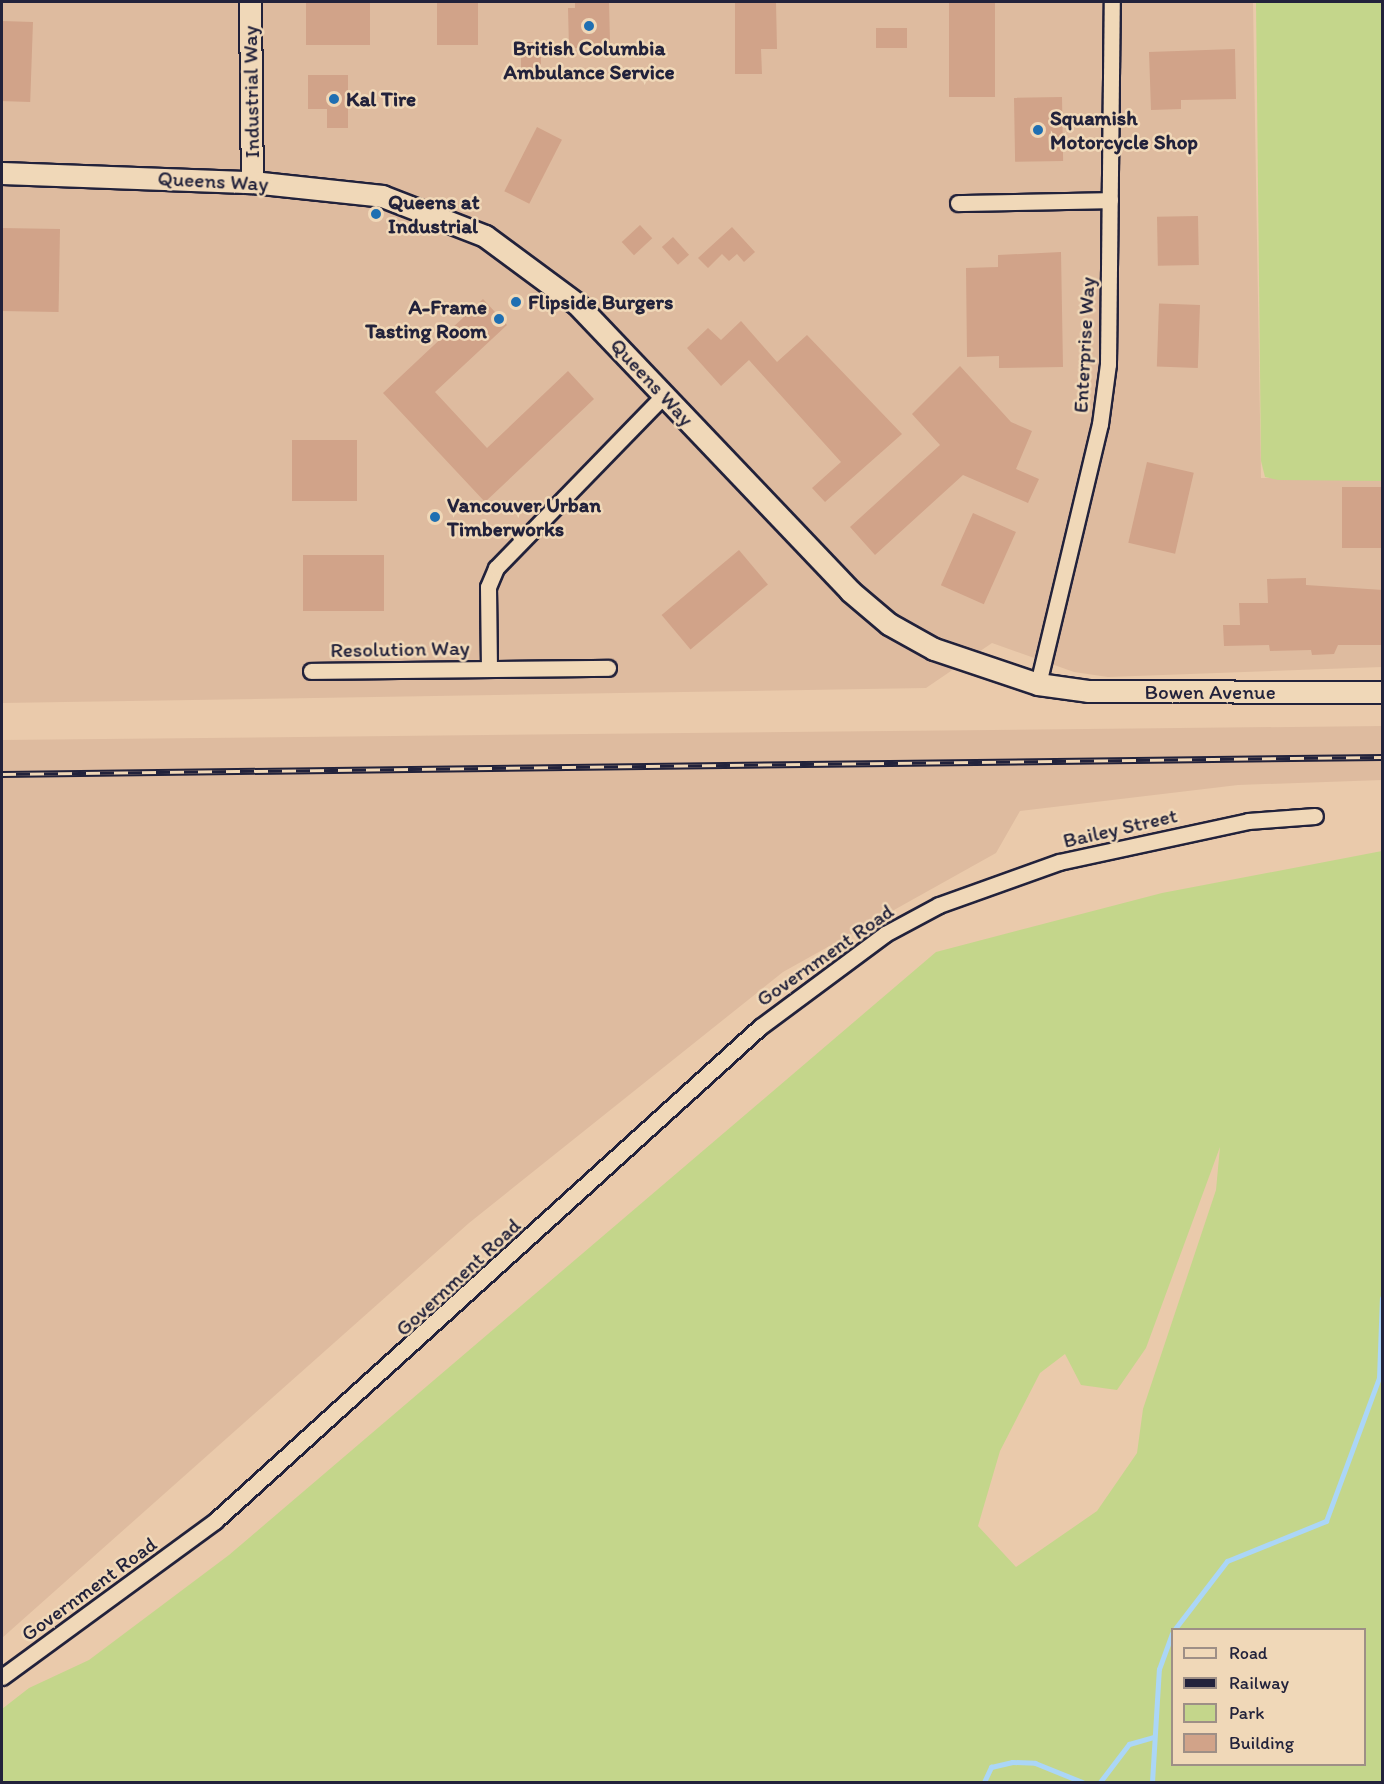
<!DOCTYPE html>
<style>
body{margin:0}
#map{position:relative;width:1384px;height:1784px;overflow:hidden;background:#eacaab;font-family:Itim,sans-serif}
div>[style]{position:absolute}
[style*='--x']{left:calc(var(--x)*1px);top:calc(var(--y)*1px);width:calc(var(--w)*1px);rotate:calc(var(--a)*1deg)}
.built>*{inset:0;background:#debb9f}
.green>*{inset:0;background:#c4d68b}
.stream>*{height:5px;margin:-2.5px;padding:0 2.5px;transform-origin:2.5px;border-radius:2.5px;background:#abd6f7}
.building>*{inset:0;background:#d1a389;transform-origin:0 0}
.roads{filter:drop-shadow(2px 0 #22223b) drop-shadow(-2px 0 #22223b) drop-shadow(0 2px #22223b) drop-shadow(0 -2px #22223b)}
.street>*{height:15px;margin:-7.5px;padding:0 7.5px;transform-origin:7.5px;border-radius:7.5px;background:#f0d8b8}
.secondary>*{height:21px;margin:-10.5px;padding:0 10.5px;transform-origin:10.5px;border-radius:10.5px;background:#f0d8b8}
.rail>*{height:7px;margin-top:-3.5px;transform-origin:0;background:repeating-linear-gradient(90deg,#f0d8b8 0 14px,#22223b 0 28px);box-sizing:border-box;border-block:2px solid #22223b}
.dots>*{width:16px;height:16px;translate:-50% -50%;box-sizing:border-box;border:3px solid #f0d8b8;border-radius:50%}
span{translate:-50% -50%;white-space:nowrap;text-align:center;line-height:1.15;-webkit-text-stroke:5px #f0d8b8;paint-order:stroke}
.poi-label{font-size:21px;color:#22223b;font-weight:700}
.left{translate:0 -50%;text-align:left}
.right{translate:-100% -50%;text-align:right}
.street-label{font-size:21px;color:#22223b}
.frame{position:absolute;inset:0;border:3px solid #22223b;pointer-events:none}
.legend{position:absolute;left:1171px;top:1628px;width:195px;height:138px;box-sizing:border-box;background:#f0d8b8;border:2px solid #9e8f86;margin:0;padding:8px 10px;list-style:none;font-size:18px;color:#22223b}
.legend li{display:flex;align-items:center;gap:12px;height:30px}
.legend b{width:30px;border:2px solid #9e8f86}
</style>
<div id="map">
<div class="built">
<div style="clip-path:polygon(2px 2px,1253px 2px,1261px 478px,1382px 477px,1382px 667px,1108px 677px,1074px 672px,992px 643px,926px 688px,2px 703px)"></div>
<div style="clip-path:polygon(1382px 726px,1382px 780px,1238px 785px,1020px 811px,996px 853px,783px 972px,469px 1223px,2px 1638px,2px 740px)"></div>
</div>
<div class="green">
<div style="clip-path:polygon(1256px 2px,1382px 2px,1382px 481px,1278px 480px,1265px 477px,1261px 461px)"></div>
<div style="clip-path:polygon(evenodd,1382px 851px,1382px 1782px,2px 1782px,2px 1709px,29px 1688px,89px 1660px,229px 1555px,936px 952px,1162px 893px,1382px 851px,1220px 1147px,1216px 1190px,1143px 1409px,1137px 1453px,1097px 1511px,1016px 1567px,978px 1526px,1000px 1451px,1040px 1373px,1065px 1354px,1081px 1385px,1117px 1390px,1146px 1348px,1220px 1147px,1382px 851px,1172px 1630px,1364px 1630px,1364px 1764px,1172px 1764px,1172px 1630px)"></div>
</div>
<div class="stream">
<div style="--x:1174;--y:1630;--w:87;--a:-52.5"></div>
<div style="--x:1227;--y:1561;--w:107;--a:-22"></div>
<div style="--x:1326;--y:1521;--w:153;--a:-69.7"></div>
<div style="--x:1379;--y:1378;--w:80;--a:-87.9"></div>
<div style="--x:984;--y:1782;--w:17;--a:-65"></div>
<div style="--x:991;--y:1767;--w:22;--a:-13"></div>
<div style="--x:1012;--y:1762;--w:23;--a:2"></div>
<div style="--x:1035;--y:1763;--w:51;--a:22"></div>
<div style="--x:1100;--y:1782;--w:48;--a:-52.7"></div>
<div style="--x:1129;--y:1744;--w:25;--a:-16"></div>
<div style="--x:1152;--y:1782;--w:113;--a:-86.5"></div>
<div style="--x:1159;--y:1669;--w:38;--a:-70"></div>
</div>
<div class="building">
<div style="left:306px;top:2px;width:64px;height:43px"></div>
<div style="left:437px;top:2px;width:41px;height:43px"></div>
<div style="clip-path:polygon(575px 2px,609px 2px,610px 43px,569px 49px,568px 8px,575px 8px)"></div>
<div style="clip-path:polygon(735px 2px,776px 2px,777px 49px,761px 49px,762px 74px,735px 74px)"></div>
<div style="left:949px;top:2px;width:46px;height:95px"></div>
<div style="left:2px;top:21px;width:31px;height:80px;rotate:2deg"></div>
<div style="left:907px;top:28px;width:20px;height:31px;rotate:90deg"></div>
<div style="left:521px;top:42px;width:20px;height:33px"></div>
<div style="clip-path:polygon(1235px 49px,1236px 99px,1181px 100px,1181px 109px,1151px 110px,1149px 52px)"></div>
<div style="clip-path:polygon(308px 75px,348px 75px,348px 128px,327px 128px,327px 109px,308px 109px)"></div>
<div style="left:1062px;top:97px;width:64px;height:48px;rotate:89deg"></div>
<div style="left:537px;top:127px;width:28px;height:72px;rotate:27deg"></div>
<div style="left:1198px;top:216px;width:49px;height:41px;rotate:89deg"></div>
<div style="left:640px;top:225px;width:18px;height:25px;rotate:47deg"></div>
<div style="clip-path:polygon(732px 227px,755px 252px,744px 262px,737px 254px,729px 261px,722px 254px,708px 268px,698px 258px)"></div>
<div style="left:2px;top:228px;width:58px;height:83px;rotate:1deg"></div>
<div style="left:673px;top:237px;width:24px;height:15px;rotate:48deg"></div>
<div style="clip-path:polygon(1061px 252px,1063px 367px,999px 368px,999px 356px,967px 357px,966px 268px,998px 267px,998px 255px)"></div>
<div style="clip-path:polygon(483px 299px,507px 325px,435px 392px,487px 448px,568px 371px,594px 399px,485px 502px,383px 393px)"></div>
<div style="left:1200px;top:305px;width:63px;height:41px;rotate:92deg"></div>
<div style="clip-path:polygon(741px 321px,777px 362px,807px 335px,902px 434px,825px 502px,812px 488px,841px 462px,749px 360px,721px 386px,687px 348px,708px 328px,721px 340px)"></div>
<div style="clip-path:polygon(960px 366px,1011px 422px,1032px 431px,1016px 469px,1039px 479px,1028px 503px,963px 475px,875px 555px,850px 527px,940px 445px,912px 414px)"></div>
<div style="left:357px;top:440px;width:61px;height:65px;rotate:90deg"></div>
<div style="left:1147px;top:462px;width:48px;height:83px;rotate:13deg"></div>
<div style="left:1342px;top:487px;width:41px;height:61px"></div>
<div style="left:973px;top:513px;width:47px;height:79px;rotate:24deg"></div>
<div style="left:739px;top:550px;width:45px;height:101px;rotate:50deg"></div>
<div style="left:303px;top:555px;width:81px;height:56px"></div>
<div style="clip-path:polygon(1306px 578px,1306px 585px,1383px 590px,1383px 645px,1338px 645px,1334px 654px,1312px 655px,1311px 650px,1270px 651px,1269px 645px,1224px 646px,1223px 625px,1240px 625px,1239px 603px,1268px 603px,1267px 579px)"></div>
</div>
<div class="roads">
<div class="street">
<div style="--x:958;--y:203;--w:152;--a:-1.1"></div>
<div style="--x:489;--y:669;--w:82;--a:-90.7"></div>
<div style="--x:488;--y:587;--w:21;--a:-67"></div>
<div style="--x:496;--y:568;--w:241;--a:-45.8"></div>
<div style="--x:311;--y:671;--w:297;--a:-0.6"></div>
<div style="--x:1038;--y:684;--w:267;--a:-76.6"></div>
<div style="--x:1100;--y:424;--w:61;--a:-82.4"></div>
<div style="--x:1108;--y:364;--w:362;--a:-89.4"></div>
<div style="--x:2;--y:1677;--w:264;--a:-36.2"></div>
<div style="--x:215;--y:1521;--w:736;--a:-42.19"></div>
<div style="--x:760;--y:1027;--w:156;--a:-36.6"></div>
<div style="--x:885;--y:934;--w:61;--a:-28.2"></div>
<div style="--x:939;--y:905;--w:127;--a:-19.7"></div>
<div style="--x:1059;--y:862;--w:193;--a:-12.2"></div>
<div style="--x:1248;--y:821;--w:67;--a:-4.3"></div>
</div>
<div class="secondary">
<div style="--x:250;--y:2;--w:180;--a:89.4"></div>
<div style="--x:2;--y:173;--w:250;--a:2.1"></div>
<div style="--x:252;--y:182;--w:131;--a:6.1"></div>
<div style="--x:382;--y:196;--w:110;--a:21.2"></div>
<div style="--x:485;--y:236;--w:114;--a:36.5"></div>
<div style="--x:577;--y:304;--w:396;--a:46.4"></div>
<div style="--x:850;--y:591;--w:51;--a:40.2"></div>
<div style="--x:889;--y:624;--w:51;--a:29.1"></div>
<div style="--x:934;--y:649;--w:110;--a:18.6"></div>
<div style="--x:1038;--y:684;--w:50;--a:8"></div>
<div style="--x:1088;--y:691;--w:294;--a:0.2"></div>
</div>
</div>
<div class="rail">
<div style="--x:2;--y:774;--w:1380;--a:-0.71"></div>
</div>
<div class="dots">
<div style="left:589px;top:26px;background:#1f6fb2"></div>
<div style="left:334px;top:99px;background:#1f6fb2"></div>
<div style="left:1038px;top:130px;background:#1f6fb2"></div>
<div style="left:376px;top:214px;background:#1f6fb2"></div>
<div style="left:516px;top:302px;background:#1f6fb2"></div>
<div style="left:499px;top:319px;background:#1f6fb2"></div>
<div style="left:435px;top:517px;background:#1f6fb2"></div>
</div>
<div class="poi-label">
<span style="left:589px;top:60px">British Columbia<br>Ambulance Service</span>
<span class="left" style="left:346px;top:99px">Kal Tire</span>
<span class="left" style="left:1050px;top:130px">Squamish<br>Motorcycle Shop</span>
<span class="left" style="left:388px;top:214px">Queens at<br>Industrial</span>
<span class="left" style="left:528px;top:302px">Flipside Burgers</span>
<span class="right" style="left:487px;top:319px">A-Frame<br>Tasting Room</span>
<span class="left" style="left:447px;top:517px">Vancouver Urban<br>Timberworks</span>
</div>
<div class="street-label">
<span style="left:251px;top:92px;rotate:-91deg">Industrial Way</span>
<span style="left:213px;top:181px;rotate:3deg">Queens Way</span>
<span style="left:1084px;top:345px;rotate:-87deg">Enterprise Way</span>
<span style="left:652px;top:382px;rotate:47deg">Queens Way</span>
<span style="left:400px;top:649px;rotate:-1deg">Resolution Way</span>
<span style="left:1210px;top:692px">Bowen Avenue</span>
<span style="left:1120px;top:828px;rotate:-13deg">Bailey Street</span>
<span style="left:825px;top:955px;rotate:-35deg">Government Road</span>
<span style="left:458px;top:1277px;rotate:-43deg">Government Road</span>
<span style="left:89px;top:1589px;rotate:-36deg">Government Road</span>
</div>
<div class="frame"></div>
<ul class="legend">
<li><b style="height:8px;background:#f0d8b8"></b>Road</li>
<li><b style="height:8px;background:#22223b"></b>Railway</li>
<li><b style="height:16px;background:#c4d68b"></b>Park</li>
<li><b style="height:16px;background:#d1a389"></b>Building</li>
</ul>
</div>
